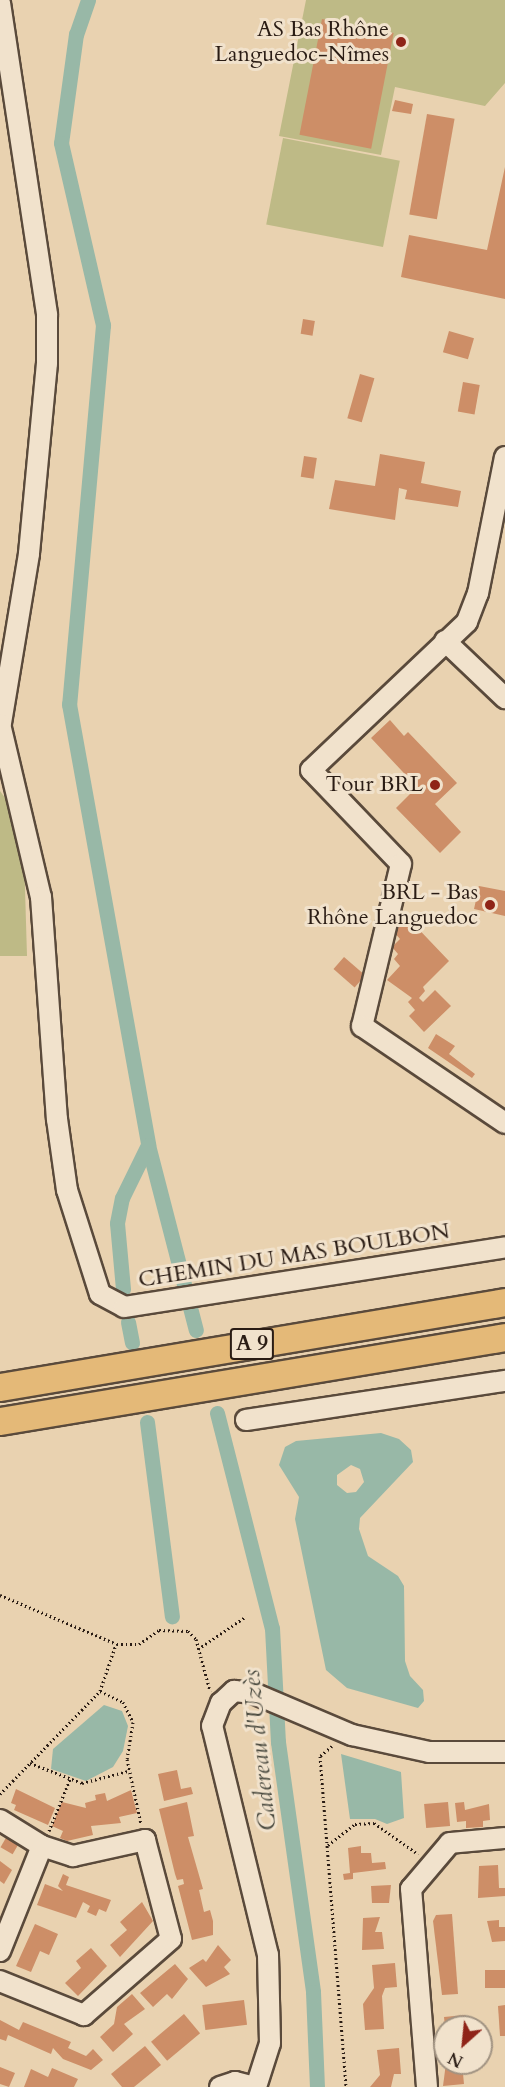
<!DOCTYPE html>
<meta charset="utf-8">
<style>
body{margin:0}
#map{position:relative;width:505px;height:2087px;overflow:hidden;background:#e9d2b0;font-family:Cardo,serif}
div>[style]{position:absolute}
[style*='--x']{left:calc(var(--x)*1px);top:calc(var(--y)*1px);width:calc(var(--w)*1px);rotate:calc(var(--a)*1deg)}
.green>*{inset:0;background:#beba86;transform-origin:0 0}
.water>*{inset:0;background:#98b8a7}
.canal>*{height:15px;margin:-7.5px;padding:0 7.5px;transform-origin:7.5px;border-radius:7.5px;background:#98b8a7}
.building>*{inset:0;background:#cd8e67;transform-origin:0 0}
.path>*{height:3px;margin-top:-1.5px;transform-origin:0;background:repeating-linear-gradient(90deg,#2a1c14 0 1.5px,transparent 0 4.5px)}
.roads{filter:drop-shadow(2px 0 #5a4a3b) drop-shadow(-2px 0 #5a4a3b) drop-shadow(0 2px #5a4a3b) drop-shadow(0 -2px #5a4a3b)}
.minor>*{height:20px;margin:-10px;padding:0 10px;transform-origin:10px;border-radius:10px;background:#f1e2cc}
.highway>*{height:27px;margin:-13.5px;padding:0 13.5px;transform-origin:13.5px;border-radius:13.5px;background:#e4b978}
.dots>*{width:16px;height:16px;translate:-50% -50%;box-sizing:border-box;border:3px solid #f1e2cc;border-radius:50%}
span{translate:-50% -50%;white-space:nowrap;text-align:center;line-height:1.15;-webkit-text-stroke:6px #f1e2cc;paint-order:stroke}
.shield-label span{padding:2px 4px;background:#f1e2cc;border:2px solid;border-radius:4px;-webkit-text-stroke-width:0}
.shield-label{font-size:21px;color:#2a1c14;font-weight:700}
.poi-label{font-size:22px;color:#2a1c14}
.right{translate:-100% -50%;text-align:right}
.street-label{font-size:22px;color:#2a1c14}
.water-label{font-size:24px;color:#4b4b40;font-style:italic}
.north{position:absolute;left:433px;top:2015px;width:60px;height:60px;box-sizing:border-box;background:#f1e2cc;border:2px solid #a19382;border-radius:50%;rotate:207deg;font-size:16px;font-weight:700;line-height:24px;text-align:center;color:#2a1c14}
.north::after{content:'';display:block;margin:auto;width:21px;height:27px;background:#8f2418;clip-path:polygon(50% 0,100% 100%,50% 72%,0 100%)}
</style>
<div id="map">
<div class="green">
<div style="clip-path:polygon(306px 0,505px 0,505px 83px,485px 106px,395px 87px,381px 155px,279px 136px)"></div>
<div style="left:283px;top:138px;width:119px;height:88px;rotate:11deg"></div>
<div style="clip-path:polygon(0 791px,23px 822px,27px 956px,0 956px)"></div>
</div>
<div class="water">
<div style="clip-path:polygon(evenodd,381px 1433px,399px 1439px,411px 1450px,413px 1462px,360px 1518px,359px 1529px,368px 1556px,398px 1576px,404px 1586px,405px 1661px,410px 1676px,423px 1690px,424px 1701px,418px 1708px,347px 1688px,326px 1670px,295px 1519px,299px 1497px,279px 1465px,285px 1447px,296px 1441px,381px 1433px,351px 1465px,360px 1469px,364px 1482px,356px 1492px,347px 1493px,337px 1485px,337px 1475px,351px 1465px)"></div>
<div style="clip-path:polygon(104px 1705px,122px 1711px,128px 1726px,123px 1751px,113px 1767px,86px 1781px,51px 1769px,53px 1749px)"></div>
<div style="clip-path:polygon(341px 1754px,401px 1772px,404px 1818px,387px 1824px,375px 1819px,350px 1819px)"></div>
</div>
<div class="canal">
<div style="--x:88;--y:0;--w:36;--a:109"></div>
<div style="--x:76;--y:34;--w:110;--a:97.8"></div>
<div style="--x:61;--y:143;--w:187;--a:77"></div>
<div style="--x:103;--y:325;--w:381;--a:95.1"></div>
<div style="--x:69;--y:704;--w:448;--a:79.8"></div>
<div style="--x:148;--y:1145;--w:191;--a:75.5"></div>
<div style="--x:123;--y:1289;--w:66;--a:-95.2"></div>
<div style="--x:117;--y:1223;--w:25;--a:-79"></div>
<div style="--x:122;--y:1198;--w:59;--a:-63.9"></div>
<div style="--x:128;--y:1322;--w:21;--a:79"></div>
<div style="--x:217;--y:1413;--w:222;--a:75.7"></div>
<div style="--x:272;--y:1628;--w:114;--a:87"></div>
<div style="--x:278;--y:1742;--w:252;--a:82"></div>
<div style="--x:313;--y:1992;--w:95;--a:87.6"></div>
<div style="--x:147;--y:1422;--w:196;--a:82.7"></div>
</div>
<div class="building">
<div style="left:322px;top:19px;width:73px;height:118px;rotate:11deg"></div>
<div style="clip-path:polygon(395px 100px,413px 104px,411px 114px,392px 111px)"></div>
<div style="left:427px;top:114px;width:28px;height:102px;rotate:10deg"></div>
<div style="clip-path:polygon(505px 167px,505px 299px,401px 277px,409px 235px,487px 250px)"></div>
<div style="left:303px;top:319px;width:12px;height:15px;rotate:9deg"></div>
<div style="left:449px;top:331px;width:26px;height:22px;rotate:16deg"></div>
<div style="left:360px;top:374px;width:15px;height:46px;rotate:16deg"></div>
<div style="left:463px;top:382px;width:17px;height:30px;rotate:10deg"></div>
<div style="clip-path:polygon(380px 454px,425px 462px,421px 483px,461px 491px,458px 507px,405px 499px,407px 490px,399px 488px,395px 520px,329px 509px,335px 480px,375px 486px)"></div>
<div style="left:304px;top:456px;width:13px;height:21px;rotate:9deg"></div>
<div style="clip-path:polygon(390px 720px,404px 736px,408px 732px,457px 783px,435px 804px,461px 832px,440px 853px,396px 808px,417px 787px,371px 738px)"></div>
<div style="clip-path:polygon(479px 886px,505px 891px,505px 916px,474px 909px,476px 900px,471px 899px)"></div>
<div style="clip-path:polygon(408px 918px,449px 961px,423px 987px,425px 991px,419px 998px,423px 1002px,435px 990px,451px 1006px,424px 1032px,409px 1016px,415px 1010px,408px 1002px,412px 998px,387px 980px,400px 966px,394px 959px,398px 954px,392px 947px,400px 939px,394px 932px)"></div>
<div style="left:344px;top:957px;width:28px;height:16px;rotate:41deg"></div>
<div style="clip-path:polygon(436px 1034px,455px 1046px,449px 1054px,475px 1074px,472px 1078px,428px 1048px)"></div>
<div style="clip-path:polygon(177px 1770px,181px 1789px,191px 1787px,193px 1794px,164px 1801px,158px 1774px)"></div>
<div style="clip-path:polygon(16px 1789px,55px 1808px,48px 1825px,14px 1810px,16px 1805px,11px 1803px)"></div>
<div style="clip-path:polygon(131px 1790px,137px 1813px,119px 1817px,121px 1823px,91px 1826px,93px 1835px,67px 1841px,60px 1838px,63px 1831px,52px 1826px,62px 1802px,86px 1808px,85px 1803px,96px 1800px,95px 1795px,105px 1793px,107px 1801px)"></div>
<div style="clip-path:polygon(187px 1802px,194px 1836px,188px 1837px,203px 1889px,199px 1890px,204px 1912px,210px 1910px,213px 1921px,213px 1935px,192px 1940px,178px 1886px,184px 1884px,183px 1879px,177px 1880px,175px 1874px,159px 1809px)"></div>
<div style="left:448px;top:1802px;width:24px;height:24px;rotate:85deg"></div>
<div style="clip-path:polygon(464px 1802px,465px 1810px,489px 1804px,490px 1820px,483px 1821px,483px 1827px,466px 1828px,466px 1821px,457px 1822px,455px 1803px)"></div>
<div style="left:7px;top:1836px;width:14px;height:13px;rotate:30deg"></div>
<div style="clip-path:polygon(361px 1846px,361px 1853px,371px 1853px,372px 1863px,385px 1862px,386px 1869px,353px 1873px,353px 1879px,344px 1880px,343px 1874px,350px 1873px,348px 1848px)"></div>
<div style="clip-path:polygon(0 1861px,12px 1870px,4px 1884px,0 1881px)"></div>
<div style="clip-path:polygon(498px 1865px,499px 1888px,505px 1888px,505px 1896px,478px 1898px,479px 1866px)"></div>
<div style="clip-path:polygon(63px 1874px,69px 1877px,66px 1885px,111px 1900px,106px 1912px,99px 1909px,96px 1916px,87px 1912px,90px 1906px,83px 1902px,76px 1918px,37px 1905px,45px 1884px,63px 1891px,58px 1886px)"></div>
<div style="clip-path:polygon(391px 1885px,389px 1903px,372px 1903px,371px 1886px)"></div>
<div style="clip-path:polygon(142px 1902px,153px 1921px,120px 1957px,110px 1945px,127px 1930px,120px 1922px)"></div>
<div style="clip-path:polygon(452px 1914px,458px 1994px,442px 1995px,433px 1921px,436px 1915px)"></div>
<div style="clip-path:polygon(380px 1917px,375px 1932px,382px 1932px,384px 1949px,362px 1950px,363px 1918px)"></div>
<div style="clip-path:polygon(499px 1920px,499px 1927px,505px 1927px,505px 1941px,492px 1942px,487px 1921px)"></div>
<div style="clip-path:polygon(35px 1924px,58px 1934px,49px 1955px,40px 1951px,31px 1972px,16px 1966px)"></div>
<div style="clip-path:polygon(218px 1945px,231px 1960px,224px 1967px,230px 1974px,206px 1987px,189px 1968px,203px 1959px,206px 1962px)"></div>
<div style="clip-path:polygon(91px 1948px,107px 1966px,78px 1996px,65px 1983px,81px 1968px,76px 1961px)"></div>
<div style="clip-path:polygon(395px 1963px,397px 1987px,385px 1988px,382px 1996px,384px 2029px,365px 2030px,363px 2004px,374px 1988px,372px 1965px)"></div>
<div style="clip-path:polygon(175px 1964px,188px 1979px,172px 1999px,167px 1994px,153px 2007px,140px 1993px)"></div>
<div style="left:505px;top:1970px;width:18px;height:20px;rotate:90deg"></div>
<div style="clip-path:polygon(132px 1994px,145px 2009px,124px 2024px,133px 2034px,113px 2052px,100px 2037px,114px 2024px,117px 2007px)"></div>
<div style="left:244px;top:2000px;width:25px;height:42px;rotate:83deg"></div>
<div style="clip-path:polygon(505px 2005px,505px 2036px,500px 2036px,498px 2006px)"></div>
<div style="left:184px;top:2014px;width:25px;height:43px;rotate:50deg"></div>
<div style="clip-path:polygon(465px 2015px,466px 2027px,445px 2027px,444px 2017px)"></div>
<div style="clip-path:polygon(0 2020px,19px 2030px,23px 2022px,40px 2029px,71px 2042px,68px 2048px,86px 2056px,93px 2049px,103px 2060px,91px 2070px,63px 2059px,53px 2048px,51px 2054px,8px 2035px,6px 2041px,0 2039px)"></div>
<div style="clip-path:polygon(145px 2046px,161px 2065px,134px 2087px,122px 2087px,111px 2074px)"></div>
<div style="clip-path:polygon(399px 2048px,401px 2074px,394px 2074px,391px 2087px,370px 2087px,380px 2075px,377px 2050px)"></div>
<div style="clip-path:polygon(446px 2063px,462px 2063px,464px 2084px,443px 2086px)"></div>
<div style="clip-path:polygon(0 2067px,15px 2073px,9px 2087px,0 2084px)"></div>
<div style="clip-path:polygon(52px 2068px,78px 2079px,74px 2087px,24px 2087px,31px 2069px,48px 2077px)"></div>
</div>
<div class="path">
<div style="--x:0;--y:1595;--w:127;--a:22.7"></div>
<div style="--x:117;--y:1644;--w:22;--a:0"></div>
<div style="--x:139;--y:1644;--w:24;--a:-35"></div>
<div style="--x:159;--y:1630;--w:29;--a:2"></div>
<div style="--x:188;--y:1631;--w:11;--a:45"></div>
<div style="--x:196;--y:1639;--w:54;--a:74.9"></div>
<div style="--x:198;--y:1649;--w:57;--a:-34.2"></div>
<div style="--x:100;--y:1691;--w:25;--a:26"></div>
<div style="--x:123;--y:1702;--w:22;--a:63"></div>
<div style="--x:133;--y:1722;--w:37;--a:99"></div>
<div style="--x:127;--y:1759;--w:66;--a:77.8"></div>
<div style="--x:332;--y:1746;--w:16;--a:140"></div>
<div style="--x:320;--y:1756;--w:332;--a:85.5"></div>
<div style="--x:30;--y:1763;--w:56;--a:21"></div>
<div style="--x:82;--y:1783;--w:48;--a:-14.6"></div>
<div style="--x:0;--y:1794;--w:144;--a:-45.8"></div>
<div style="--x:100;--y:1691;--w:50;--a:-71.2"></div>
<div style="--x:49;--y:1831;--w:56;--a:-68"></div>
<div style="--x:328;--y:1845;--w:34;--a:-38"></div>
<div style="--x:355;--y:1824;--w:19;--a:-3"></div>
<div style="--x:374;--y:1823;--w:54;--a:35.2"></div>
</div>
<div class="roads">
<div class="minor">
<div style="--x:0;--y:3;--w:316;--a:81.4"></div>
<div style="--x:47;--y:315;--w:48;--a:90"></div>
<div style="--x:47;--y:363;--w:192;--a:95.4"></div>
<div style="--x:29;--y:554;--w:172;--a:99.4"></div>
<div style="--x:505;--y:457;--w:139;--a:101.2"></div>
<div style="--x:478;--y:593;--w:31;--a:111"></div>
<div style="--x:467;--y:622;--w:215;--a:136.5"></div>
<div style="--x:311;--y:770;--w:130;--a:46.2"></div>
<div style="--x:401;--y:864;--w:167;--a:103.5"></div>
<div style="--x:362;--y:1026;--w:173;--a:34.1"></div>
<div style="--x:445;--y:641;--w:83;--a:43.5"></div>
<div style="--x:0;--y:724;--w:178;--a:76.7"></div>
<div style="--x:41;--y:897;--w:223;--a:85.9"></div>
<div style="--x:57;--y:1119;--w:72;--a:82"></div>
<div style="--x:67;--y:1190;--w:109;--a:72.4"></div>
<div style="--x:100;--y:1294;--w:27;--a:28"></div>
<div style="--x:124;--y:1307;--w:386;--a:-8.9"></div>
<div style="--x:246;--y:1420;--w:262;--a:-8.6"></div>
<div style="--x:0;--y:1820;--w:49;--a:31.8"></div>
<div style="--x:0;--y:1951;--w:113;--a:-68.2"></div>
<div style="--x:42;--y:1846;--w:33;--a:18"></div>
<div style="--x:73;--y:1856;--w:74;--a:-12.5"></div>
<div style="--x:145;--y:1840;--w:102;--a:75.3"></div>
<div style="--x:171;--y:1939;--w:116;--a:138.9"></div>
<div style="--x:84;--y:2015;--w:91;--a:-158"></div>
<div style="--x:220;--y:2087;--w:16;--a:-18"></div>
<div style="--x:235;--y:2082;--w:21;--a:14"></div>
<div style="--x:256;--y:2087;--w:46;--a:-72.3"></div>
<div style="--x:270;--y:2043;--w:88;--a:-91.3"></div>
<div style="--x:268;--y:1955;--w:236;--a:-103.7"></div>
<div style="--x:212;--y:1726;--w:25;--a:-69"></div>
<div style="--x:221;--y:1703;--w:18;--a:-43"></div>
<div style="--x:234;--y:1691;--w:19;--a:6"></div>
<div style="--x:253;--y:1693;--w:108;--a:23"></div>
<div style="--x:352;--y:1735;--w:79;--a:12.4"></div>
<div style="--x:429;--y:1752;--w:76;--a:0"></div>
<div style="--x:427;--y:2087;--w:199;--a:-94.6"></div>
<div style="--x:411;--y:1889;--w:60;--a:-49.7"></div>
<div style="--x:450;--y:1843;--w:55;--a:-5.2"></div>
</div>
<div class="highway">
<div style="--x:0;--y:1387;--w:512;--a:-9.55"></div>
<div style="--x:0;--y:1421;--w:512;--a:-9.44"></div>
</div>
</div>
<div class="dots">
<div style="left:401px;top:42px;background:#8f2418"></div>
<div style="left:435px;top:785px;background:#8f2418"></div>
<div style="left:490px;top:905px;background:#8f2418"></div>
</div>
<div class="shield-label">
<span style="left:252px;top:1344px">A 9</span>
</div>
<div class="poi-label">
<span class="right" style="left:389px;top:42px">AS Bas Rhône<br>Languedoc-Nîmes</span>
<span class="right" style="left:423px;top:785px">Tour BRL</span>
<span class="right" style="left:478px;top:905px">BRL - Bas<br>Rhône Languedoc</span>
</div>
<div class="street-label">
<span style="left:294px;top:1256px;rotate:-9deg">CHEMIN DU MAS BOULBON</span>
</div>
<div class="water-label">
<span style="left:260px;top:1750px;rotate:-96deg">Cadereau d'Uzès</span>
</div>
<div class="north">N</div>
</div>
